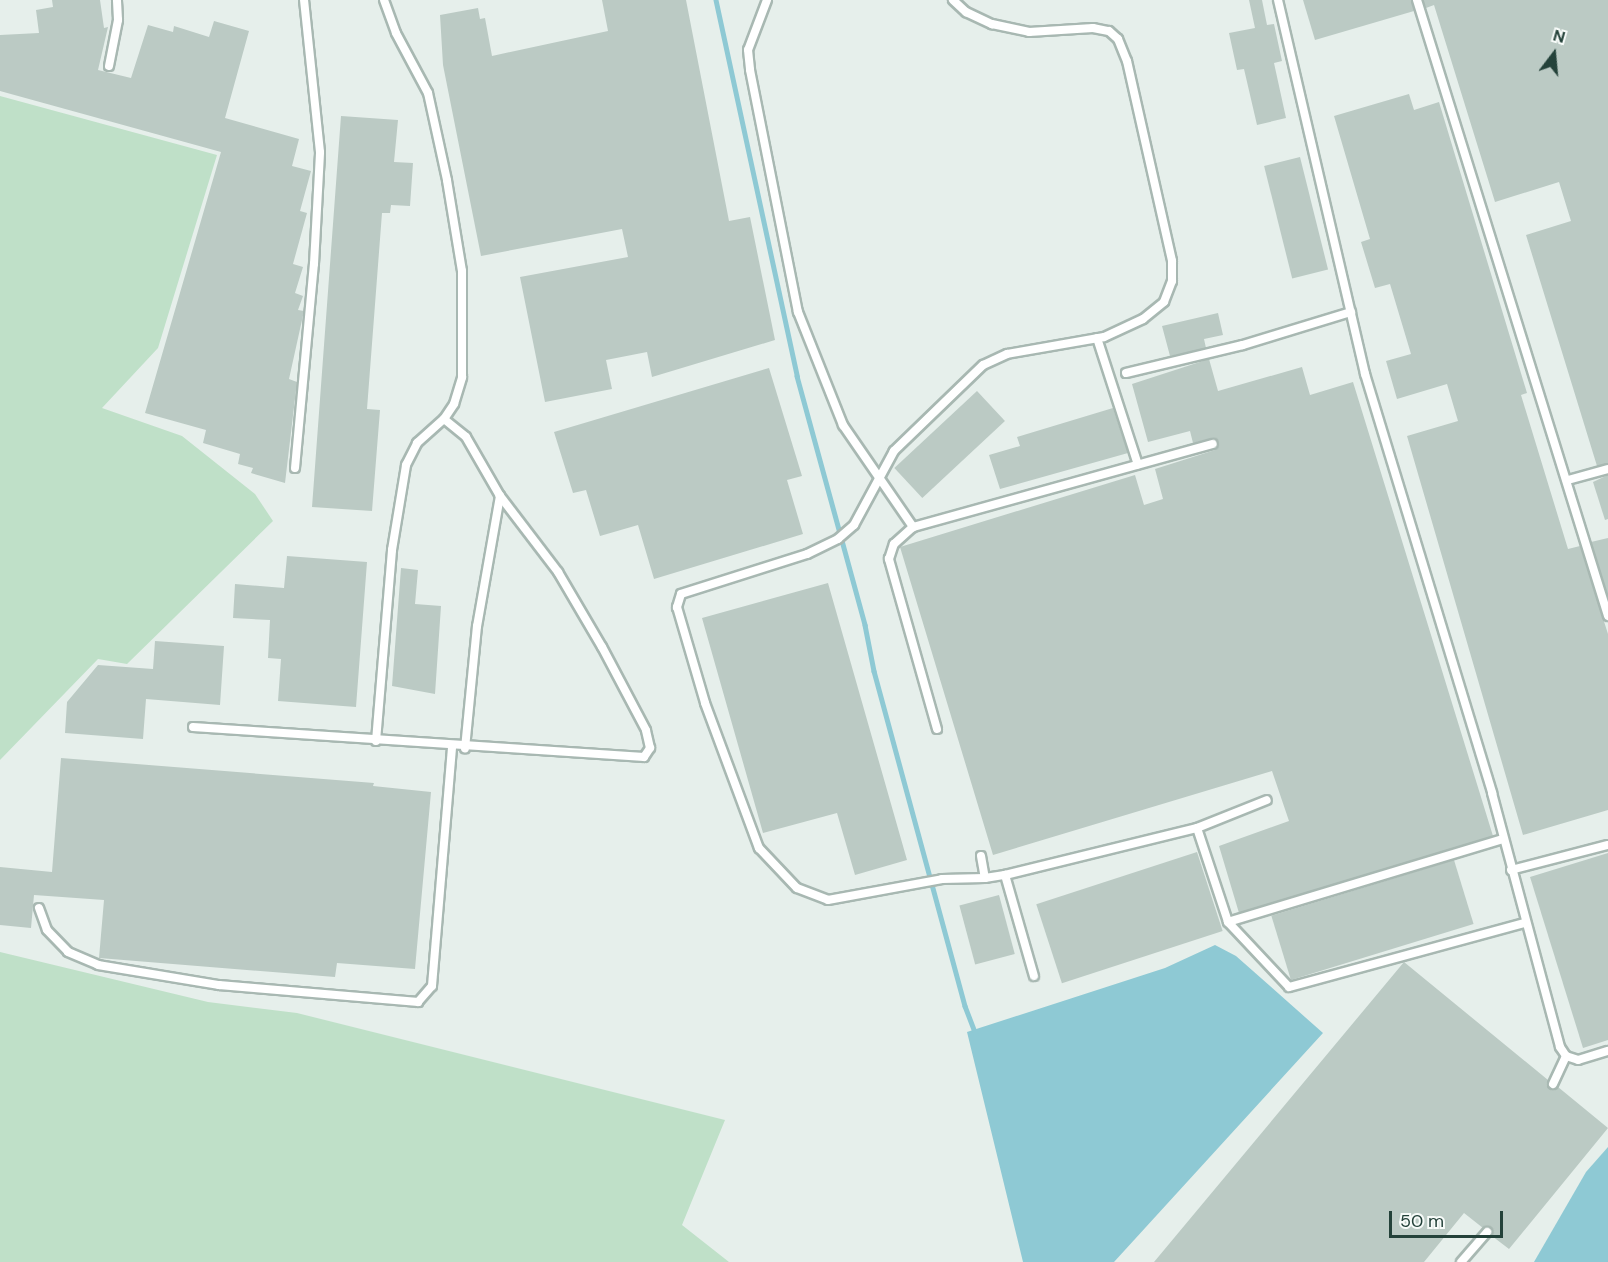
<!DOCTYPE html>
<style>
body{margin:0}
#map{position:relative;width:1608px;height:1262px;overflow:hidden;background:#e6efeb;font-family:"DM Sans",sans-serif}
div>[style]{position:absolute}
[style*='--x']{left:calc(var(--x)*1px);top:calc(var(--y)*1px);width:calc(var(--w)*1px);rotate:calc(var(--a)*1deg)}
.green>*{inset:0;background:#bfe0c8}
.water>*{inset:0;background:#8ec9d4}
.stream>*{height:4.5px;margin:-2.25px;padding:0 2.25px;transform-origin:2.25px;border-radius:2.25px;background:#8ec9d4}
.building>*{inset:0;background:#bbcac4;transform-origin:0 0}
.roads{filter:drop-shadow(2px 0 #a8b8b2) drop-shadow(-2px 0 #a8b8b2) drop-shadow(0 2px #a8b8b2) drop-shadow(0 -2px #a8b8b2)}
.service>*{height:8px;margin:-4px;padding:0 4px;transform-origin:4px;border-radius:4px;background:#fff}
span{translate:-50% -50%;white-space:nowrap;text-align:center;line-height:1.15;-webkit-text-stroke:4.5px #f7fbf9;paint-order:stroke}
.north{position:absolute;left:1524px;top:24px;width:60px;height:60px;-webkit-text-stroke:4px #f7fbf9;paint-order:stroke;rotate:16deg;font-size:16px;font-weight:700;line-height:24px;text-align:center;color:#24423a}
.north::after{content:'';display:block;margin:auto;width:21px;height:27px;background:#24423a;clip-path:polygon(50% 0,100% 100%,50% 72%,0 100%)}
.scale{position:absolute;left:1389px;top:1211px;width:114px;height:27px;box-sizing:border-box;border:3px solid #24423a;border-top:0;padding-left:8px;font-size:18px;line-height:21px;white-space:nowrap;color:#24423a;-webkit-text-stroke:4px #f7fbf9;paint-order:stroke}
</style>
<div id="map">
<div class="green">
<div style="clip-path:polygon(0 96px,217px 155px,158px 348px,102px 408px,182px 436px,255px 494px,273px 521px,127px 664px,98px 659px,0 760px)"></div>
<div style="clip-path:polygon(0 952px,208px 1002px,297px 1013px,725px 1120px,682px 1225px,729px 1262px,0 1262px)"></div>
</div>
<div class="water">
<div style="clip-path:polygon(1215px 945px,1236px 956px,1323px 1033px,1114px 1262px,1023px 1262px,967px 1032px,1165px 968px)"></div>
<div style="clip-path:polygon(1608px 1147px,1608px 1262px,1534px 1262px,1586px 1172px)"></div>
</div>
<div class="stream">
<div style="--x:716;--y:0;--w:385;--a:77.8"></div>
<div style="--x:797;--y:376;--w:258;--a:74.7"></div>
<div style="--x:865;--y:625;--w:47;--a:78.9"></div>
<div style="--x:874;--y:671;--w:347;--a:74.8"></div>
<div style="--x:965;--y:1006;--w:30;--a:69"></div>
</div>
<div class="building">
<div style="clip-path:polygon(52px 0,100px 0,104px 28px,108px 27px,98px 70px,131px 78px,148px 25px,173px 32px,174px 26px,209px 37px,214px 21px,249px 31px,225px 118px,299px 139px,292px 166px,311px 171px,300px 211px,307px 213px,293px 264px,303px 267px,295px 293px,303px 296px,298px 310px,304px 311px,289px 379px,297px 382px,285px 483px,251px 473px,253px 468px,238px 464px,240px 454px,203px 443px,206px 430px,145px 413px,221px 152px,0 91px,0 35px,39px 33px,36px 10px,53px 7px)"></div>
<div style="clip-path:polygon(602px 0,686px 0,729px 221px,750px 217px,775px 340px,652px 377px,647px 352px,606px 360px,612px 389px,545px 402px,520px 277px,628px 257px,622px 229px,481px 256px,443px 65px,440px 15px,478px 8px,480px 19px,485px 18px,492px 56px,608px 31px)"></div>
<div style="clip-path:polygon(1249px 0,1262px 0,1267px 25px,1274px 24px,1282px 61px,1274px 63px,1286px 118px,1257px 125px,1244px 69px,1237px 70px,1229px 33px,1255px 28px)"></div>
<div style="clip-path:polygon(1303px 0,1411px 0,1414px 11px,1315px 40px)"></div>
<div style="clip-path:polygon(1423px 0,1608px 0,1608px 463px,1597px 466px,1526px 235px,1571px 221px,1559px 182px,1495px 202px,1434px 5px,1426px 8px)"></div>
<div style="clip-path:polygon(1409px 94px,1414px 110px,1439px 102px,1527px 393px,1521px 395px,1568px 549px,1580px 546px,1608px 634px,1608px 810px,1523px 835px,1407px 436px,1458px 421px,1447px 384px,1397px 399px,1386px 361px,1411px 354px,1390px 284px,1375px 288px,1361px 242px,1370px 239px,1334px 116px)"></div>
<div style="clip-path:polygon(341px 116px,398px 120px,394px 162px,413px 163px,410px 206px,391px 205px,390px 213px,382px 213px,367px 409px,380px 410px,372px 511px,312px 507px)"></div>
<div style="left:1300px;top:157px;width:116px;height:37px;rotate:76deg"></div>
<div style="clip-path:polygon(1218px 313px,1223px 335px,1204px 339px,1206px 348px,1170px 356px,1162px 326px)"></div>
<div style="clip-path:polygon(1209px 359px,1218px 391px,1302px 367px,1310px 395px,1353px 382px,1493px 836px,1239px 913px,1219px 846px,1289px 821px,1272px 771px,993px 855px,900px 547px,1135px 475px,1144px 505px,1163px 499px,1155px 469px,1215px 450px,1219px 443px,1212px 438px,1193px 443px,1190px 431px,1148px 442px,1132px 384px)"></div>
<div style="clip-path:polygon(769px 368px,802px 476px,787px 480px,803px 534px,654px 579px,638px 525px,600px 536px,586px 490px,573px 493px,554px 432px)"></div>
<div style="left:977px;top:391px;width:41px;height:113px;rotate:47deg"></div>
<div style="clip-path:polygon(1113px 408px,1128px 453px,1000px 489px,989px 455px,1020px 446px,1017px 437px)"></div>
<div style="clip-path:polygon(1608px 475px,1608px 519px,1605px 520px,1593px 482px)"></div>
<div style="clip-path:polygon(1608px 538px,1608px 596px,1591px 542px)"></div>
<div style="clip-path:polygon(287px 556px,367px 562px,356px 707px,278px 701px,281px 659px,268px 658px,270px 620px,233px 618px,235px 584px,284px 588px)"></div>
<div style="clip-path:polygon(401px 568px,418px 570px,415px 604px,441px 606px,435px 694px,392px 686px)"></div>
<div style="clip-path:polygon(828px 583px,907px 860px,855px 875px,837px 813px,763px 833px,702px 618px)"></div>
<div style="clip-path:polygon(155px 641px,224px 646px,220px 705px,146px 699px,143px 739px,65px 733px,67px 702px,98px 665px,153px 669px)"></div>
<div style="clip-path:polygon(61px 758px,374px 783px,373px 786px,431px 792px,415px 969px,337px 963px,335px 977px,99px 958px,104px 900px,34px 895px,31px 928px,0 925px,0 867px,52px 872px)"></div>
<div style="left:1197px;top:852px;width:83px;height:169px;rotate:72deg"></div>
<div style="clip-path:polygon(1608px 853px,1608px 1040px,1583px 1048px,1530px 877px)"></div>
<div style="left:1454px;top:860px;width:67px;height:191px;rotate:73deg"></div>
<div style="left:999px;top:895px;width:61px;height:41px;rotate:75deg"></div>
<div style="clip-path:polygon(1404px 962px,1548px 1080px,1550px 1089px,1558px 1087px,1608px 1128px,1509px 1249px,1492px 1236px,1490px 1227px,1483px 1228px,1464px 1213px,1424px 1262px,1154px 1262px)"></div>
</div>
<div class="roads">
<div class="service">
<div style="--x:767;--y:0;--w:53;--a:110.8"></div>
<div style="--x:748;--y:50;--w:20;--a:84"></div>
<div style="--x:750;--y:70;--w:247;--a:78.8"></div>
<div style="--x:798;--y:312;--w:122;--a:68.3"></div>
<div style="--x:843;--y:425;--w:124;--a:55.5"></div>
<div style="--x:953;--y:0;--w:18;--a:43"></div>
<div style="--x:966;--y:12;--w:29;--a:25"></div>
<div style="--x:992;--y:24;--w:38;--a:12"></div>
<div style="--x:1029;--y:32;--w:64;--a:-3.6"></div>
<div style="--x:1093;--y:28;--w:16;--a:11"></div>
<div style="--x:1109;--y:31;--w:12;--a:42"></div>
<div style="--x:1118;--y:39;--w:24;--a:68"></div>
<div style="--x:1127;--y:61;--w:205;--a:77.3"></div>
<div style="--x:1172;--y:261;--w:20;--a:90"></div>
<div style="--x:1172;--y:281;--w:22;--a:111"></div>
<div style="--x:1164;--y:302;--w:27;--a:141"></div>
<div style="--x:1143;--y:319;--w:43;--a:155.2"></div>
<div style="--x:1104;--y:337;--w:98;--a:170.1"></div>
<div style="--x:1007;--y:354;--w:26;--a:155"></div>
<div style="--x:983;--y:365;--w:124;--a:136"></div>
<div style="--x:894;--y:451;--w:84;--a:118.4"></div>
<div style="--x:854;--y:525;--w:21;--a:139"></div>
<div style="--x:838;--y:539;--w:34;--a:154"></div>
<div style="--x:807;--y:554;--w:132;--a:162.4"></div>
<div style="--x:681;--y:594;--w:14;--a:107"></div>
<div style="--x:677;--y:607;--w:100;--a:73.7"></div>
<div style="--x:705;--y:703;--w:155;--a:69.6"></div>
<div style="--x:759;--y:848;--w:55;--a:46.5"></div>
<div style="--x:797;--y:888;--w:33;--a:21"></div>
<div style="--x:828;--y:900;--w:116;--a:-10.4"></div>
<div style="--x:942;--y:879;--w:43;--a:-1.3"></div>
<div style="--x:1278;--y:0;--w:384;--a:76.9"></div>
<div style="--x:1365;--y:374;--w:438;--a:73.1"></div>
<div style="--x:1492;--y:793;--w:263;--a:75"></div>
<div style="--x:1560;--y:1047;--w:11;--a:56"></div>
<div style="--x:1566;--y:1056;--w:13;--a:18"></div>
<div style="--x:1578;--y:1060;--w:31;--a:-17"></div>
<div style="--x:1417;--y:0;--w:645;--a:72.77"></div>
<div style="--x:109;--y:66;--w:47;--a:-78.9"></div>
<div style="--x:118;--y:20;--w:20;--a:-93"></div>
<div style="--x:1097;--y:338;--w:133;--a:72.1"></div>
<div style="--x:1126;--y:373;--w:120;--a:-13.5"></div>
<div style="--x:1243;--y:345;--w:113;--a:-17"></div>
<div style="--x:444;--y:419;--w:28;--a:39"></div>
<div style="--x:466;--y:437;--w:68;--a:60"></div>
<div style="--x:500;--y:496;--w:132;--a:100"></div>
<div style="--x:477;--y:626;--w:123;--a:95.6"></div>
<div style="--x:295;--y:468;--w:205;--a:-84.7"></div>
<div style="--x:314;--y:264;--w:112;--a:-86.9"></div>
<div style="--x:320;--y:152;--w:153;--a:-96"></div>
<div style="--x:1568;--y:480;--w:41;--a:-15.4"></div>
<div style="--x:193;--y:727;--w:452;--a:3.8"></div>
<div style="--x:644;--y:757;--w:11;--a:-56"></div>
<div style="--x:650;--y:748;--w:18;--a:-103"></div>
<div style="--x:646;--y:730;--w:94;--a:-117.9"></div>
<div style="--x:602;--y:647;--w:87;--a:-120.4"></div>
<div style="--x:558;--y:572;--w:96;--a:-127.3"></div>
<div style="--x:937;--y:729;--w:177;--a:-105.8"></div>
<div style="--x:889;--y:559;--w:16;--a:-72"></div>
<div style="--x:894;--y:544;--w:25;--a:-42"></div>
<div style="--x:913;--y:527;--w:311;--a:-15.5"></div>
<div style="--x:376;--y:741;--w:192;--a:-85.2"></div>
<div style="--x:392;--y:550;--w:86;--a:-80.6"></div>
<div style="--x:406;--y:465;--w:25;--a:-63"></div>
<div style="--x:417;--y:443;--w:36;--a:-42"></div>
<div style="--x:444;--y:419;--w:18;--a:-56"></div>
<div style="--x:454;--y:404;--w:28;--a:-73"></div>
<div style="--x:462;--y:377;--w:106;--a:-90"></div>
<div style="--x:462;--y:271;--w:92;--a:-99.4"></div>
<div style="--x:447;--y:180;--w:89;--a:-102.3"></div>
<div style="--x:428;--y:93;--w:68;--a:-118.1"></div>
<div style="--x:396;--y:33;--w:35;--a:-110"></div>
<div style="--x:1197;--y:828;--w:99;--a:71.7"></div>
<div style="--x:1228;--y:922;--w:89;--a:46.8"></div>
<div style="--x:1289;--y:987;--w:245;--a:-15.2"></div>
<div style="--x:981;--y:856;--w:22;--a:80"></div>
<div style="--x:985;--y:878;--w:20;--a:-9"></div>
<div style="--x:1005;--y:875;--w:198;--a:-13.8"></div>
<div style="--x:1197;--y:828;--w:75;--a:-21.8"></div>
<div style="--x:1511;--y:870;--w:100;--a:-14.5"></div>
<div style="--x:1005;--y:875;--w:105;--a:74"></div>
<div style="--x:39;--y:908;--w:23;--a:70"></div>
<div style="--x:47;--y:930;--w:30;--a:46"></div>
<div style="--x:68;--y:952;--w:33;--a:23"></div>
<div style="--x:98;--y:965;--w:123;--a:9.4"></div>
<div style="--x:219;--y:985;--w:200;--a:4.9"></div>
<div style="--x:418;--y:1002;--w:21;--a:-49"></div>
<div style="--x:432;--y:986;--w:240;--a:-85.2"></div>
<div style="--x:1228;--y:922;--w:287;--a:-16.8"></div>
<div style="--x:1553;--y:1084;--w:31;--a:-65"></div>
<div style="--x:1461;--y:1262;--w:40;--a:-49"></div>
</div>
</div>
<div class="north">N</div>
<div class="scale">50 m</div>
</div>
